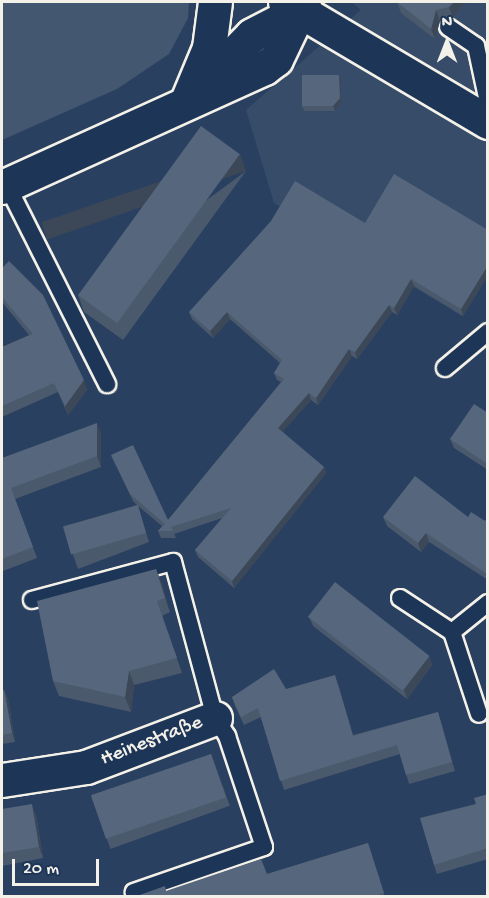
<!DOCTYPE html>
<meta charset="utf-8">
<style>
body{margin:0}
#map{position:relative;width:489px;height:898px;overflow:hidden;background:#2a4060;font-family:"Gochi Hand",sans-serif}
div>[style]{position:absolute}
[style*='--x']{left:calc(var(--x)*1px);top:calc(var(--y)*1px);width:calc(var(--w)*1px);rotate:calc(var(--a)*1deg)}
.built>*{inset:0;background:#374c69}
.green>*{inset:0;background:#445771}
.roads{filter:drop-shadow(2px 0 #f4f1e8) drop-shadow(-2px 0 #f4f1e8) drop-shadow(0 2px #f4f1e8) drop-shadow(0 -2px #f4f1e8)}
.lane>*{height:16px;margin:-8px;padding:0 8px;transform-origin:8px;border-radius:8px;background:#1d3557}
.street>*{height:33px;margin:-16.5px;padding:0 16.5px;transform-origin:16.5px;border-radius:16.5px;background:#1d3557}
.secondary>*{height:33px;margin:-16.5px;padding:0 16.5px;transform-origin:16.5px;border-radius:16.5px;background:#1d3557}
.wall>*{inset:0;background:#4a596c;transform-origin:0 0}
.shaded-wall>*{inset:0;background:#3c4858;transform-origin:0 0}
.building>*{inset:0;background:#56677d;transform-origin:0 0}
span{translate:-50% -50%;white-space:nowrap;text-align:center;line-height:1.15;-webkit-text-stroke:6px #1d3557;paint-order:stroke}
.street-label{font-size:21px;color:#f4f1e8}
.frame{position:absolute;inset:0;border:3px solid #f4f1e8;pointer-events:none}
.north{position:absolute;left:417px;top:12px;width:60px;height:60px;-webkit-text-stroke:4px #1d3557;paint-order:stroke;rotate:0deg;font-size:16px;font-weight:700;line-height:24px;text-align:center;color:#f4f1e8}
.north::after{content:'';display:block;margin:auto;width:21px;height:27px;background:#f4f1e8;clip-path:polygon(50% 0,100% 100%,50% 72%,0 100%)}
.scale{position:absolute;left:12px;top:859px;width:87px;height:27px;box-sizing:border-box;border:3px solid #f4f1e8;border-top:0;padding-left:8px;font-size:18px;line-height:21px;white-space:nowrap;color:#f4f1e8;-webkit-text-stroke:4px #1d3557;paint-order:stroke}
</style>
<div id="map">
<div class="built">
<div style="clip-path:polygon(351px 2px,487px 2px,487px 275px,462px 316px,274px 203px,246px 110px,361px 10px)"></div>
</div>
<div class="green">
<div style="clip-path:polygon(2px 2px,189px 2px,188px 18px,169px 54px,117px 89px,2px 140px)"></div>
</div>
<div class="roads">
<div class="lane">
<div style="--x:448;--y:27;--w:34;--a:34"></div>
<div style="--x:476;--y:46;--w:57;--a:77.9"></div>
<div style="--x:7;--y:185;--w:223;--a:63.3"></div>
<div style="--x:445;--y:368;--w:56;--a:-39.9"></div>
<div style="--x:400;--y:598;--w:62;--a:33.2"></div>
<div style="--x:452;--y:632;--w:86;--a:71.8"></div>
<div style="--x:32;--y:600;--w:146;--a:-15.1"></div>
<div style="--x:173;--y:562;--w:162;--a:74.9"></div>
<div style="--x:215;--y:718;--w:22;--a:56"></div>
<div style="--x:227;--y:736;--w:117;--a:71.6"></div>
<div style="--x:264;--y:847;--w:138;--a:160.9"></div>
<div style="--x:452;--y:632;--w:46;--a:-38.9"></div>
</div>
<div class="street">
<div style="--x:186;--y:103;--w:60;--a:-67.3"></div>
<div style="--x:209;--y:48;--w:46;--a:-82.6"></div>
<div style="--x:2;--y:780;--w:85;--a:-8.8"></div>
<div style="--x:86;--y:767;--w:138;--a:-20.8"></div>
</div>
<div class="secondary">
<div style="--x:285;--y:2;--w:236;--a:30.6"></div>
<div style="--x:197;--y:91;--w:78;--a:-45.5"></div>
<div style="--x:252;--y:35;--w:59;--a:-27.4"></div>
<div style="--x:2;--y:187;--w:288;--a:-24.4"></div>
<div style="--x:264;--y:68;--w:15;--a:-37"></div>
<div style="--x:276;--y:59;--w:51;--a:-64.4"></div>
</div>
</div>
<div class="wall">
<div style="clip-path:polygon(397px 2px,466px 2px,453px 18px,440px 21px,435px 39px,401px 13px)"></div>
<div style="clip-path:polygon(341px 80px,341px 103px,335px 111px,304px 111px,302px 106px)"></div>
<div style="clip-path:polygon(246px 171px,123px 340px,84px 312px,78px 295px)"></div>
<div style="clip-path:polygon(365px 223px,488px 230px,488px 275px,463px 316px,414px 286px,397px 315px,392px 312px,357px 359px,352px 356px,318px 405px,311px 400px,282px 432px,324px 467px,326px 473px,234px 588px,198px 557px,195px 550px,222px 518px,174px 534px,176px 538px,161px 538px,158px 531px,162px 526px,138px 506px,149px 542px,78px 569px,64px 529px,137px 505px,133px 501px,111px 455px,168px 520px,281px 382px,277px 380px,274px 373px,280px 363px,230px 319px,213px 338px,192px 319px,189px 312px)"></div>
<div style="clip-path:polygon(2px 268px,87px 390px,68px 415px,58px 392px,2px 417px,2px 347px,29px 335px,2px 302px)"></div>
<div style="clip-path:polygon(488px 413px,488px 470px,454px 448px,450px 439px)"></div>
<div style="clip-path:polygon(101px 434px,101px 467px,15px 499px,37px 558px,3px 571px,2px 566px,2px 458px)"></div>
<div style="clip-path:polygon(383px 517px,468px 517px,485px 521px,488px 517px,488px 580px,429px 542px,421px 552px,387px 526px)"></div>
<div style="clip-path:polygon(156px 569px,170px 612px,162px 616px,182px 673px,134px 685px,131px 712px,59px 696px,53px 681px)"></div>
<div style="clip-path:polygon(309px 617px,429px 656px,432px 665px,407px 699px,313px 626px)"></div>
<div style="clip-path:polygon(338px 684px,353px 735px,438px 712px,455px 771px,409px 784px,400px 754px,284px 790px,261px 717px,244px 725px,235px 706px,232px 697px,286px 689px)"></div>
<div style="clip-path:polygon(2px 690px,4px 690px,8px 699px,15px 742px,2px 744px)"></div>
<div style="left:211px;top:754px;width:55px;height:127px;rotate:70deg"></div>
<div style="clip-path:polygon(488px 794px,488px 859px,437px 874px,434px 865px,476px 804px)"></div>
<div style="clip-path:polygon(2px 809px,36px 815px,43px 858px,2px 866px)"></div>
<div style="clip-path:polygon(368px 843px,385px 897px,134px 897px,267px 874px)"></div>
</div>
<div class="shaded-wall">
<div style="clip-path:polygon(454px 2px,466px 2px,453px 18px,449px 7px)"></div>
<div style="clip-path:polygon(436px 10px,440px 21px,435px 39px,431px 29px)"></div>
<div style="clip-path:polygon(339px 75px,341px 80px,341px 103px,335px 111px,333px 106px)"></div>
<div style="left:240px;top:154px;width:18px;height:210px;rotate:71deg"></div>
<div style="clip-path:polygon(488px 265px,488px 275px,463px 316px,461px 309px)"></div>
<div style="clip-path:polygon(411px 279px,414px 286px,397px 315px,394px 308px)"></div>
<div style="clip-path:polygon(389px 305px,392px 312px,357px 359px,355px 352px)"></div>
<div style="clip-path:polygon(227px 312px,230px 319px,213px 338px,210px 331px)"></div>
<div style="clip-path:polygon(349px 349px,352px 356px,318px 405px,316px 398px)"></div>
<div style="clip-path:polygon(84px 380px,87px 390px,68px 415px,65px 406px)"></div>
<div style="clip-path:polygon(309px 393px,311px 400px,280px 435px,278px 428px)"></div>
<div style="clip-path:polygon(97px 423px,101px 434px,101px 467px,97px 456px)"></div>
<div style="clip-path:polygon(324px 467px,326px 473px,234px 588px,232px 581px)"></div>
<div style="clip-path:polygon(426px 533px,429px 542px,421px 552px,418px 543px)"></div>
<div style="clip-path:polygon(156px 569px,162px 583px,170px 612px,165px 598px)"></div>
<div style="clip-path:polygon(429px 656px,432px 665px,407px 699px,404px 690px)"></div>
<div style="clip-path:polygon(129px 671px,134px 685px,131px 712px,125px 697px)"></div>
<div style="clip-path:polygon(4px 690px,8px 699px,15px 742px,12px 733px)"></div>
<div style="clip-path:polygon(438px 712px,441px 721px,455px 771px,452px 762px)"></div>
<div style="clip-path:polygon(32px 804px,36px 815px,43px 858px,39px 847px)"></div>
</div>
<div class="building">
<div style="clip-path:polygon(397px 2px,454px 2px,449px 7px,436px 10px,431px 29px)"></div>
<div style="clip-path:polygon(302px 75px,339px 75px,340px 98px,333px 106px,302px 106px)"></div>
<div style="left:201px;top:126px;width:48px;height:209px;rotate:36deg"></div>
<div style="clip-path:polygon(394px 174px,488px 230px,488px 265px,461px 309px,411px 279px,394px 308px,389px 305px,355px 352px,349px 349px,316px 398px,309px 393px,278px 428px,324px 467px,232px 581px,195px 550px,231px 508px,171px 527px,173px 531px,158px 531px,165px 524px,130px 494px,111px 455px,133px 445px,168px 520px,284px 379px,274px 373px,282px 360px,227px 312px,210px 331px,189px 312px,271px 221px,295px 181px,365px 223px)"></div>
<div style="clip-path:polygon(9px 261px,43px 295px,84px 380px,65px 406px,54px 383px,2px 406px,2px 347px,33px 334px,2px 297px,2px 268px)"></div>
<div style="clip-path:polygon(474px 404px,488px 413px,488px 464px,450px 439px)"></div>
<div style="clip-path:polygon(97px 423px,97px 456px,11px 488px,33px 547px,2px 559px,2px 458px)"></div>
<div style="clip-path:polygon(415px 476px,468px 517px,471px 512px,485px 521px,488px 517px,487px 574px,426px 533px,418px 543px,383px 517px)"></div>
<div style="left:138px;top:505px;width:29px;height:78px;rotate:74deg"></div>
<div style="clip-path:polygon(156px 569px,165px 598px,157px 601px,177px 658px,129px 671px,125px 697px,53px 681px,37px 601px)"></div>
<div style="left:335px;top:582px;width:120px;height:44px;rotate:38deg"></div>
<div style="clip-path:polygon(274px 669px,286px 689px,335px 675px,353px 736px,438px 712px,452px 762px,406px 775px,397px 745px,280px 781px,258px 708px,241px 717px,232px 697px)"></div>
<div style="clip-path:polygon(2px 690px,4px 690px,12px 733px,2px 735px)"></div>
<div style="left:211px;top:754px;width:46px;height:127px;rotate:71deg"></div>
<div style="clip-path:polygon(488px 794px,488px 848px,434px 865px,420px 818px,476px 804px,474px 798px)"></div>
<div style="clip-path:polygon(32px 804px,39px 847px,2px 853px,2px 809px)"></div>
<div style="clip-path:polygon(368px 843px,384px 893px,371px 897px,134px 897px,165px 886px,166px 891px,261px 859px,267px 874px)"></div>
</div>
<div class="street-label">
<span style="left:152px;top:742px;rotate:-21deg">Heinestraße</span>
</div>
<div class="frame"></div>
<div class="north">N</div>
<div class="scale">20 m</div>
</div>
